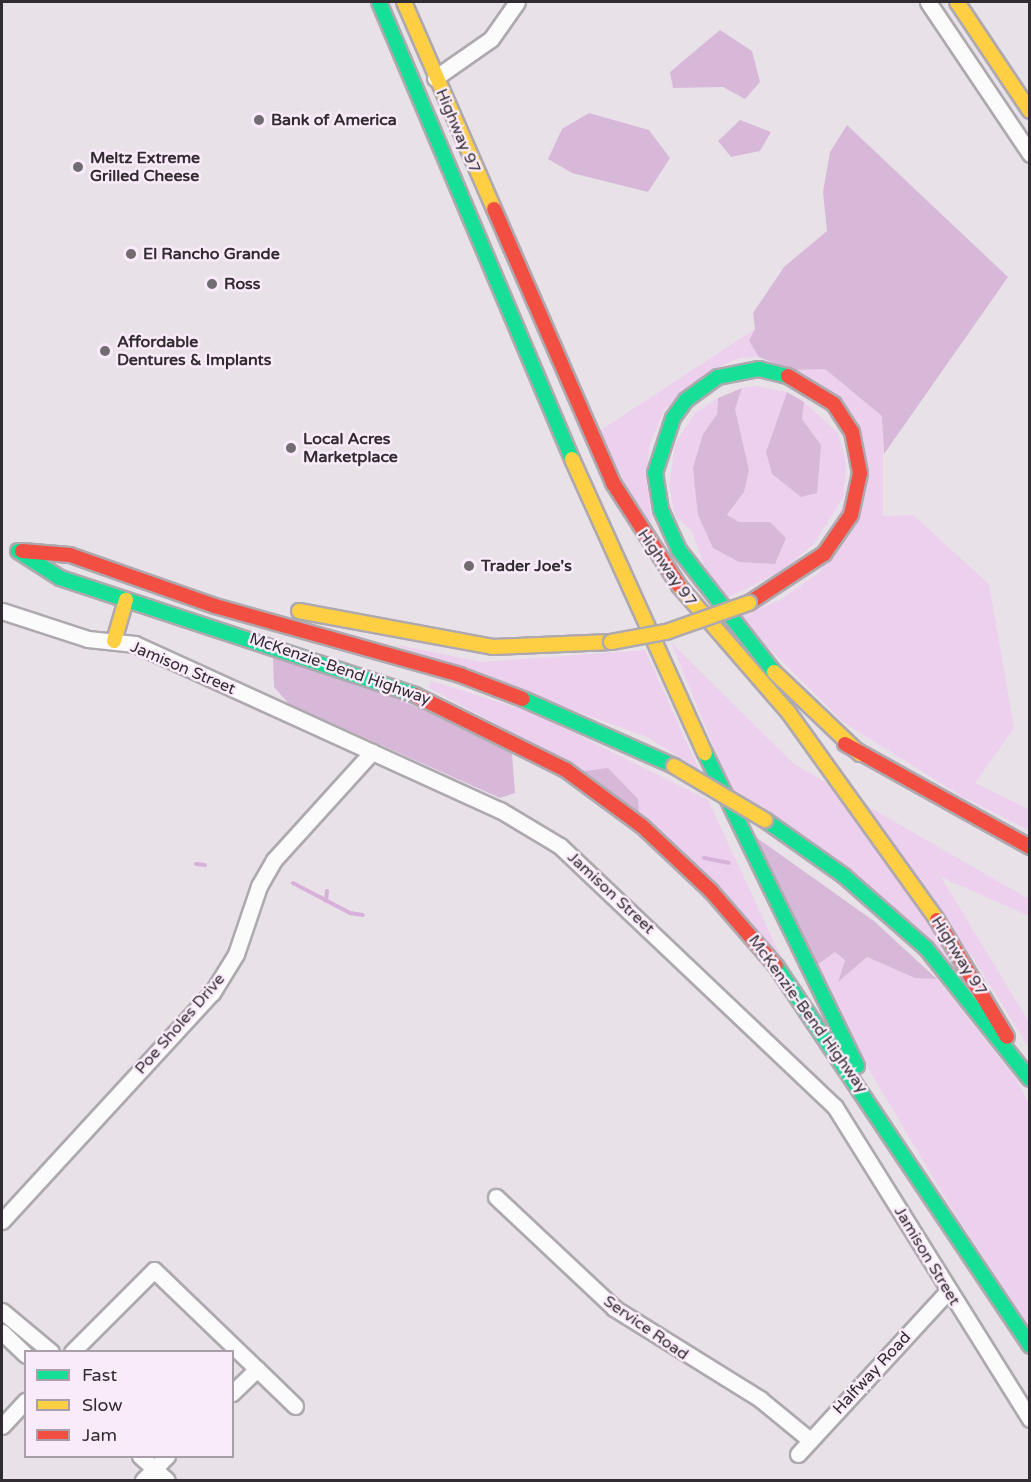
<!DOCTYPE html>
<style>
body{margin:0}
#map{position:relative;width:1031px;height:1482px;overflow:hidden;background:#e8e2e8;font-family:"Varela Round",sans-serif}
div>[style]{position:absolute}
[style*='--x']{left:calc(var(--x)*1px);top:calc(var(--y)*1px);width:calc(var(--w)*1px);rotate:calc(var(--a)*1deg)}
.green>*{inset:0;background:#ecd0ed}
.forest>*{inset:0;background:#d8b8d9}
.stream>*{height:4px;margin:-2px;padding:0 2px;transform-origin:2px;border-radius:2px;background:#d7b1d9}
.roads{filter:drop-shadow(2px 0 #aea9af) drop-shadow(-2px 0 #aea9af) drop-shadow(0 2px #aea9af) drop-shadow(0 -2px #aea9af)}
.street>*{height:15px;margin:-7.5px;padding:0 7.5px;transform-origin:7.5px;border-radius:7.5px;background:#fcfbfc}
.fast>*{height:14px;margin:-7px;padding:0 7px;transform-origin:7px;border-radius:7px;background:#16e098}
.slow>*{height:14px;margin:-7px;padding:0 7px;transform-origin:7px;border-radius:7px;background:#ffcf43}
.jam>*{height:14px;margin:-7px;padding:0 7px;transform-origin:7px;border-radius:7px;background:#f24e42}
.bridges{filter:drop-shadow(2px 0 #aea9af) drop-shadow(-2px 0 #aea9af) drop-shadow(0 2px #aea9af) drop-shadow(0 -2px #aea9af)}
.slow-bridge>*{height:14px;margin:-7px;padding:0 7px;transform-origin:7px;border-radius:7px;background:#ffcf43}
.dots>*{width:16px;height:16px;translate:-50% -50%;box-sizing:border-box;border:3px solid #f9ebf9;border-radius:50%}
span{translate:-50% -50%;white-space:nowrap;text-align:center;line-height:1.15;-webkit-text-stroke:5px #f9ebf9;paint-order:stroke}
.poi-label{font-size:16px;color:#312c31;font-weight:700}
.left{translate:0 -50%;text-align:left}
.street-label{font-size:16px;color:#312c31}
.frame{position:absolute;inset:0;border:3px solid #312c31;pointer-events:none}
.legend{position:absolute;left:24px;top:1350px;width:210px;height:108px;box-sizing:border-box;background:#f9ebf9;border:2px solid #a99fa9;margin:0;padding:8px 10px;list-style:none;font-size:18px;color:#312c31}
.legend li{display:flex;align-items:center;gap:12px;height:30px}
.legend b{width:30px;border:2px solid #a99fa9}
</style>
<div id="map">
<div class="green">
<div style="clip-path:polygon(755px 329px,759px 357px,739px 358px,712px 370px,665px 409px,650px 443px,646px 475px,652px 523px,643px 517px,598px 432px)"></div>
<div style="clip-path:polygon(805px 367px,825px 369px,883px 416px,883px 516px,913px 515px,989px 584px,1014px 728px,975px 783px,1029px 809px,1029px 830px,963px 797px,843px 722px,738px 617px,780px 600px,820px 572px,864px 440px,792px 370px)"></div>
<div style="clip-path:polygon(756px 386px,787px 392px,766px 452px,818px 466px,821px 445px,802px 419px,804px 402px,838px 433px,846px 460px,844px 496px,814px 544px,782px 571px,727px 598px,704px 565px,692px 531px,675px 516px,669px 485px,675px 444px,695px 413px,718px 398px,717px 414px,703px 434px,713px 548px,770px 522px,739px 522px,727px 516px,744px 492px,749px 470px,735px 409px,742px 388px)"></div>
<div style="clip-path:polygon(671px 642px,794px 764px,1029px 899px,1029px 916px,941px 877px,1029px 1022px,1029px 1048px,968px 950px,994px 1010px,735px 800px)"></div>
<div style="clip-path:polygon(392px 644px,482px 662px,645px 650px,699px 770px,647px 737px)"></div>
<div style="clip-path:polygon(431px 681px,534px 713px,708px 800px,780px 955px,584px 771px,429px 688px)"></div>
<div style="clip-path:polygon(835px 952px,845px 960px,838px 981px,867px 957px,915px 978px,937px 979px,1016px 1079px,1029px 1104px,1029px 1326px,950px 1206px,810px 970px)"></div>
</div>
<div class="forest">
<div style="clip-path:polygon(720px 30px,752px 51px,760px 82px,745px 99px,723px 87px,673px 88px,670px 72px)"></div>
<div style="clip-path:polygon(589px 113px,649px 130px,670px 158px,648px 192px,572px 173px,548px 159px,562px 129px)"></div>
<div style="clip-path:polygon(740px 120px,771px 132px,760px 151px,731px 157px,718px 141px)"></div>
<div style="clip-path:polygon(847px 125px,1008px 277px,884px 454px,882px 416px,825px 369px,792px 370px,759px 357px,749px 341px,755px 329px,753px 313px,784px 267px,827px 231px,823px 192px,830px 152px)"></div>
<div style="clip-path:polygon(742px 388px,735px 409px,749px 470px,744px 492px,727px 515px,739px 522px,770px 522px,786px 538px,775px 564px,739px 562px,713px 548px,698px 515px,693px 468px,703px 434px,717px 414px,718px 398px)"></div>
<div style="clip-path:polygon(787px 392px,804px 402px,802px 419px,821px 445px,817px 493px,801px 497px,772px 474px,766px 452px)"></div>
<div style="clip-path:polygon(273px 658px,371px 688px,476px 731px,512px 754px,515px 793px,500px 798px,289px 704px,274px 687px)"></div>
<div style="clip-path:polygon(608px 768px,638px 799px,639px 814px,584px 771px)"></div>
<div style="clip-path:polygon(750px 833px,874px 921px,937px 979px,915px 978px,867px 957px,838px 982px,845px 960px,835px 952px,810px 970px)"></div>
</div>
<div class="stream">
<div style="--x:704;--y:858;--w:25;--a:11"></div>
<div style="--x:196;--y:864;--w:9;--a:6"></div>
<div style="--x:293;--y:883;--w:64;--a:27.8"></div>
<div style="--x:350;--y:913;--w:13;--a:9"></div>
<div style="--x:326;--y:901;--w:10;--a:-84"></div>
</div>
<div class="roads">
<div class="street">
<div style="--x:928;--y:2;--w:183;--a:56.1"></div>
<div style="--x:435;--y:78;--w:68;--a:-34.9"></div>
<div style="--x:491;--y:39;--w:45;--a:-54.9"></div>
<div style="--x:2;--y:611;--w:90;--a:18"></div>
<div style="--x:88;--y:639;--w:47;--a:6.1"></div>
<div style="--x:135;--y:644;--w:401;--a:24.5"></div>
<div style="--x:500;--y:810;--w:70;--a:31"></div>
<div style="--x:560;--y:846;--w:379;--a:43.5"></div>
<div style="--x:835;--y:1107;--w:368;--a:58"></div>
<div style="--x:496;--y:1197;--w:162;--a:43.2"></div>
<div style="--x:614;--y:1308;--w:172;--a:31.9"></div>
<div style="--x:760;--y:1399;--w:65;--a:39.4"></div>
<div style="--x:2;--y:1221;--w:310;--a:-47.4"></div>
<div style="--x:212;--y:993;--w:46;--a:-58.4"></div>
<div style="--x:236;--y:954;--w:72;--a:-71.3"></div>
<div style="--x:259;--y:886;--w:30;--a:-60"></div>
<div style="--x:274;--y:860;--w:146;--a:-47.8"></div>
<div style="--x:2;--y:1311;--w:64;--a:39.9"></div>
<div style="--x:2;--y:1332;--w:33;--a:44"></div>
<div style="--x:72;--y:1352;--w:116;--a:-45"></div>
<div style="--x:154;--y:1270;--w:143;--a:43.9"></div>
<div style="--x:257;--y:1369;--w:35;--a:136"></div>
<div style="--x:257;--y:1369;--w:53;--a:44.2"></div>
<div style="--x:2;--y:1426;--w:35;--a:-47"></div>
<div style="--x:798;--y:1454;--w:220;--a:-47.4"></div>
<div style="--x:140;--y:1456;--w:36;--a:42"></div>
<div style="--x:143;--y:1480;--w:34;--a:-45"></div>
</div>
<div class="fast">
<div style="--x:379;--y:2;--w:496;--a:67.1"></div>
<div style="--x:18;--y:551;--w:50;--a:32.7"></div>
<div style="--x:60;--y:578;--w:374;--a:18.2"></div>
<div style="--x:774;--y:672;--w:155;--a:-127.9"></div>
<div style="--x:679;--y:550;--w:44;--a:-114.2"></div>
<div style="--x:661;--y:510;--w:37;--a:-99"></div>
<div style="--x:655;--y:473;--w:58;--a:-71.9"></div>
<div style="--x:673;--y:418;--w:22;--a:-54"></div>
<div style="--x:686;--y:400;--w:39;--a:-36"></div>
<div style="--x:718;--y:377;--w:42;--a:-11"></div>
<div style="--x:759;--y:369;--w:30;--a:14"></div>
<div style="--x:523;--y:699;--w:165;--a:23.9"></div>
<div style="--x:705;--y:753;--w:348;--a:64.1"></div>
<div style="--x:765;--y:820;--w:97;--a:35.3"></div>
<div style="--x:844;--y:876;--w:109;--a:41.3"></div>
<div style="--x:926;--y:948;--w:167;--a:51.6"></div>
<div style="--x:776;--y:966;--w:457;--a:56.2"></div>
</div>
<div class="slow">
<div style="--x:404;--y:2;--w:226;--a:66.5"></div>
<div style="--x:957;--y:2;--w:131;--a:56.2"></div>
<div style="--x:572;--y:459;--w:323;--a:65.7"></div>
<div style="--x:679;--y:586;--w:168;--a:49.1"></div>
<div style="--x:789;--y:713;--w:254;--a:54.4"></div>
<div style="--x:299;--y:611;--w:197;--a:10.5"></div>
<div style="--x:493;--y:647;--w:118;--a:-2.4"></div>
<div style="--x:114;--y:641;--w:43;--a:-73.7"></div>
<div style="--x:774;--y:672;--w:119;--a:43.6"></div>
</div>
<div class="jam">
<div style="--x:494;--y:209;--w:299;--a:66.5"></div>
<div style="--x:613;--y:483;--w:122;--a:57.3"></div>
<div style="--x:22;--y:551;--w:48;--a:4.8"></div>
<div style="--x:70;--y:555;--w:154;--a:19.4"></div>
<div style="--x:215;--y:606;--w:255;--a:15.7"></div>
<div style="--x:460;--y:675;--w:67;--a:20.9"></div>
<div style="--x:749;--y:603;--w:90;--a:-33.2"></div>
<div style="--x:824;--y:554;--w:47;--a:-55.3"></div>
<div style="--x:851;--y:515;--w:43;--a:-77.9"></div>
<div style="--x:860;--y:473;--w:42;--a:-101"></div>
<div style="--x:852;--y:432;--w:33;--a:-123"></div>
<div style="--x:834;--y:404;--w:54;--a:-148.7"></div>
<div style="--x:415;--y:695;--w:169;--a:26.4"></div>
<div style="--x:566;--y:770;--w:94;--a:36.4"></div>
<div style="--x:642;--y:826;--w:95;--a:43.3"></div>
<div style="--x:711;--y:891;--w:99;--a:49.1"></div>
<div style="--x:845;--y:744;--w:212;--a:29.1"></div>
<div style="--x:937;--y:920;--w:136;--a:59.1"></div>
</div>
</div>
<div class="bridges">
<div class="slow-bridge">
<div style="--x:611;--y:642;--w:56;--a:-10.3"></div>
<div style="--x:666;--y:632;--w:88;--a:-19.3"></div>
<div style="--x:674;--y:766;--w:106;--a:30.7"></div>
</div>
</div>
<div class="dots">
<div style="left:259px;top:120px;background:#716c71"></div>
<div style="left:78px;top:167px;background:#716c71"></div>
<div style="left:131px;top:254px;background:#716c71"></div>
<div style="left:212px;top:284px;background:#716c71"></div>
<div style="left:105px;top:351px;background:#716c71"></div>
<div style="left:291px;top:448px;background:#716c71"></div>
<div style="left:469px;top:566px;background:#716c71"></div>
</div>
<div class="poi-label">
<span class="left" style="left:271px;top:120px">Bank of America</span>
<span class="left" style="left:90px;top:167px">Meltz Extreme<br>Grilled Cheese</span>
<span class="left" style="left:143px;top:254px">El Rancho Grande</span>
<span class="left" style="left:224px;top:284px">Ross</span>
<span class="left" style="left:117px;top:351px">Affordable<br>Dentures &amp; Implants</span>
<span class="left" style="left:303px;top:448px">Local Acres<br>Marketplace</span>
<span class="left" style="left:481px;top:566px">Trader Joe's</span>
</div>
<div class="street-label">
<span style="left:458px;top:131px;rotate:67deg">Highway 97</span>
<span style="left:667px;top:568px;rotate:55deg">Highway 97</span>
<span style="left:183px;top:668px;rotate:23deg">Jamison Street</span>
<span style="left:340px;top:669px;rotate:19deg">McKenzie-Bend Highway</span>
<span style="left:611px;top:893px;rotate:43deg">Jamison Street</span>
<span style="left:959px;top:956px;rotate:58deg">Highway 97</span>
<span style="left:808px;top:1014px;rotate:54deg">McKenzie-Bend Highway</span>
<span style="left:180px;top:1024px;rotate:-49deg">Poe Sholes Drive</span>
<span style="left:927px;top:1256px;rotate:59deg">Jamison Street</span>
<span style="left:646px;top:1328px;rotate:35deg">Service Road</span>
<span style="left:872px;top:1373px;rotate:-47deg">Halfway Road</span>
</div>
<div class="frame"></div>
<ul class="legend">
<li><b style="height:8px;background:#16e098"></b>Fast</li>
<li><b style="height:8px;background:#ffcf43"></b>Slow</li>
<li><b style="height:8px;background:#f24e42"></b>Jam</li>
</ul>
</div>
